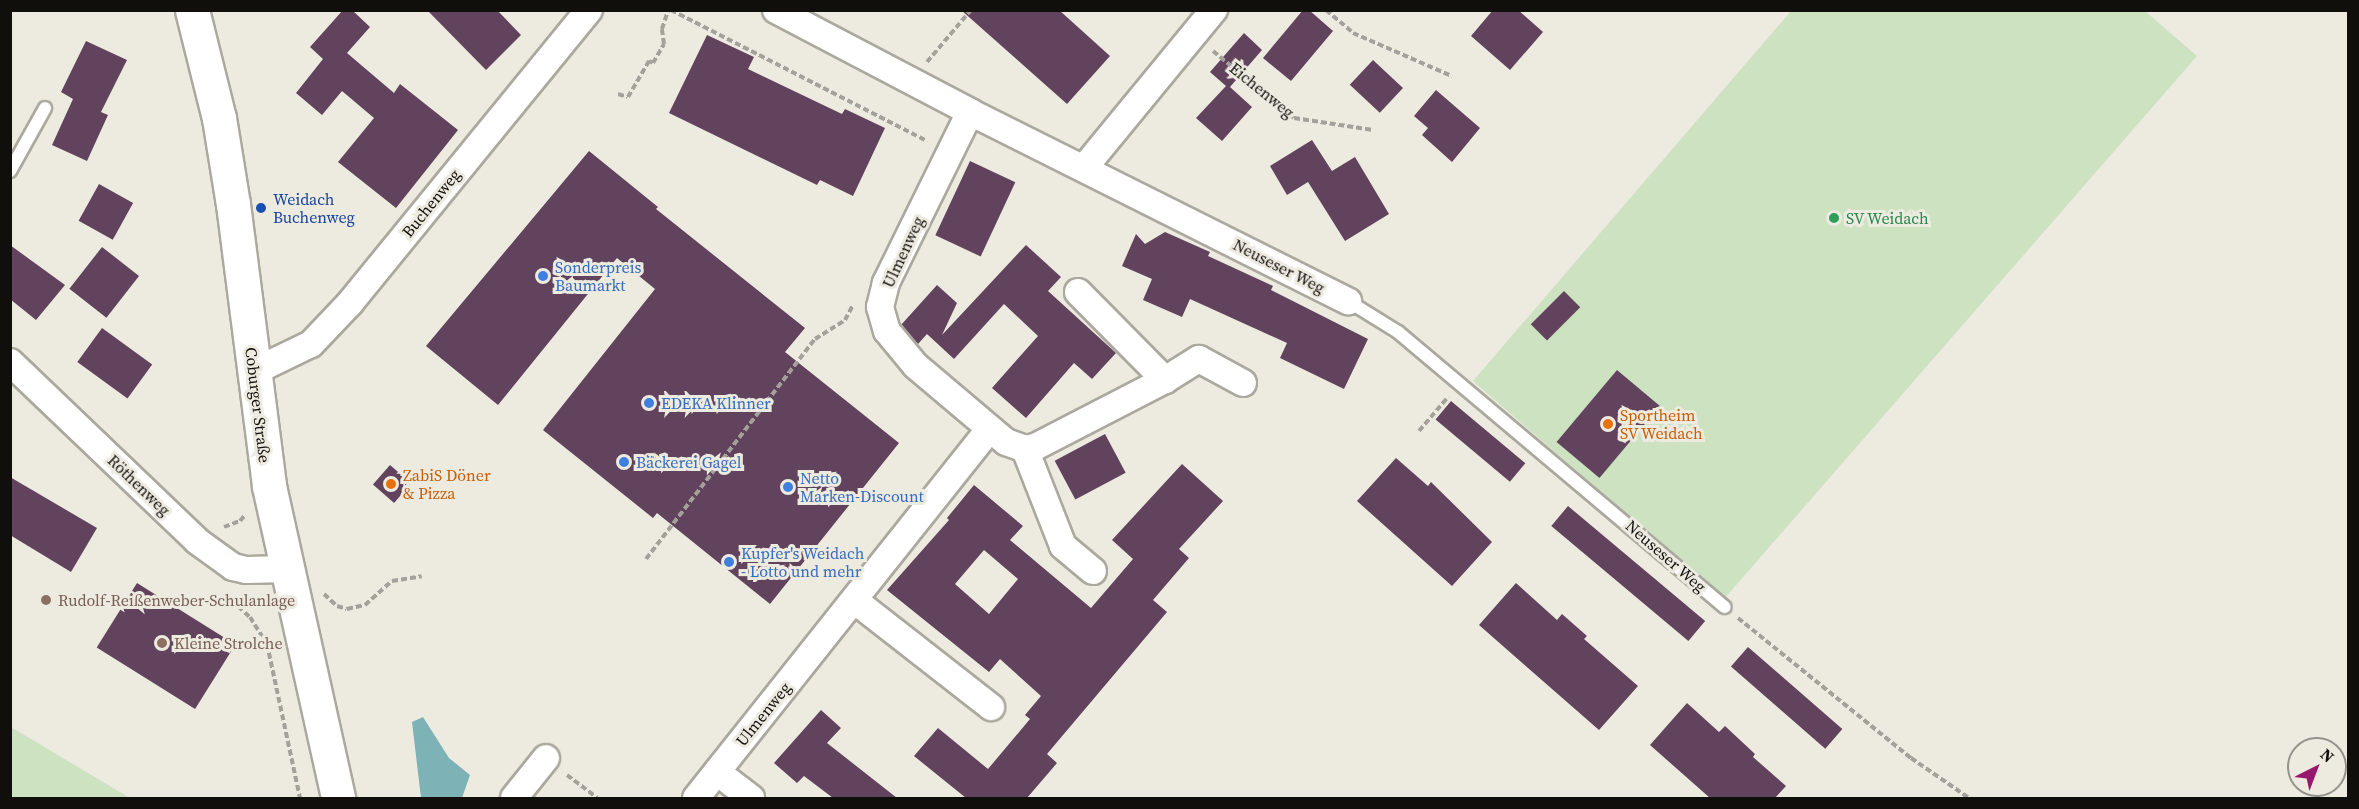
<!DOCTYPE html>
<meta charset="utf-8">
<style>
body{margin:0}
#map{position:relative;width:2359px;height:809px;overflow:hidden;background:#edeae0;font-family:"Source Serif 4",serif}
div>[style]{position:absolute}
[style*='--x']{left:calc(var(--x)*1px);top:calc(var(--y)*1px);width:calc(var(--w)*1px);rotate:calc(var(--a)*1deg)}
.green>*{inset:0;background:#cce2c1}
.water>*{inset:0;background:#7db3b7}
.building>*{inset:0;background:#61435d;transform-origin:0 0}
.path>*{height:4px;margin-top:-2px;transform-origin:0;background:repeating-linear-gradient(90deg,#a3a199 0 6px,transparent 0 9px)}
.roads{filter:drop-shadow(2px 0 #aba89e) drop-shadow(-2px 0 #aba89e) drop-shadow(0 2px #aba89e) drop-shadow(0 -2px #aba89e)}
.service>*{height:12px;margin:-6px;padding:0 6px;transform-origin:6px;border-radius:6px;background:#fff}
.minor>*{height:26px;margin:-13px;padding:0 13px;transform-origin:13px;border-radius:13px;background:#fff}
.secondary>*{height:33px;margin:-16.5px;padding:0 16.5px;transform-origin:16.5px;border-radius:16.5px;background:#fff}
.dots>*{width:16px;height:16px;translate:-50% -50%;box-sizing:border-box;border:3px solid #edeae0;border-radius:50%}
span{translate:-50% -50%;white-space:nowrap;text-align:center;line-height:1.15;-webkit-text-stroke:6px #edeae0;paint-order:stroke}
.street-label{font-size:16px;color:#100f0b}
.transit-label{font-size:16px;color:#164399}
.left{translate:0 -50%;text-align:left}
.leisure-label{font-size:16px;color:#27864d}
.shop-label{font-size:16px;color:#366cbe}
.food-label{font-size:16px;color:#c56008}
.education-label{font-size:16px;color:#785e54}
.frame{position:absolute;inset:0;border:12px solid #100f0b;pointer-events:none}
.north{position:absolute;left:2287px;top:737px;width:60px;height:60px;box-sizing:border-box;background:#edeae0;border:2px solid #95928b;border-radius:50%;rotate:42deg;font-size:16px;font-weight:700;line-height:24px;text-align:center;color:#100f0b}
.north::after{content:'';display:block;margin:auto;width:21px;height:27px;background:#98186e;clip-path:polygon(50% 0,100% 100%,50% 72%,0 100%)}
</style>
<div id="map">
<div class="green">
<div style="clip-path:polygon(1791px 11px,2145px 11px,2197px 56px,1724px 599px,1473px 381px)"></div>
<div style="clip-path:polygon(10px 727px,11px 727px,130px 798px,11px 798px)"></div>
</div>
<div class="water">
<div style="clip-path:polygon(423px 717px,449px 758px,470px 775px,462px 798px,421px 798px,412px 722px)"></div>
</div>
<div class="building">
<div style="clip-path:polygon(343px 10px,352px 10px,370px 27px,347px 53px,394px 93px,400px 84px,458px 130px,396px 208px,338px 162px,374px 118px,342px 91px,322px 115px,296px 93px,323px 59px,310px 47px)"></div>
<div style="clip-path:polygon(427px 10px,497px 10px,521px 35px,486px 70px)"></div>
<div style="clip-path:polygon(961px 10px,1059px 10px,1110px 56px,1067px 104px)"></div>
<div style="clip-path:polygon(1303px 10px,1309px 10px,1333px 31px,1291px 81px,1263px 58px)"></div>
<div style="clip-path:polygon(1493px 10px,1518px 10px,1543px 32px,1510px 70px,1471px 36px)"></div>
<div style="clip-path:polygon(1244px 33px,1262px 50px,1230px 87px,1252px 107px,1222px 141px,1196px 118px,1226px 86px,1210px 72px)"></div>
<div style="clip-path:polygon(707px 35px,754px 57px,748px 69px,842px 114px,845px 109px,885px 128px,853px 196px,820px 180px,817px 185px,669px 113px)"></div>
<div style="clip-path:polygon(86px 41px,127px 60px,101px 112px,108px 115px,87px 161px,52px 145px,73px 99px,61px 92px)"></div>
<div style="left:1373px;top:60px;width:41px;height:34px;rotate:43deg"></div>
<div style="clip-path:polygon(1436px 90px,1480px 128px,1452px 162px,1422px 135px,1428px 128px,1414px 116px)"></div>
<div style="clip-path:polygon(1312px 140px,1332px 171px,1355px 157px,1389px 214px,1345px 241px,1308px 182px,1287px 195px,1270px 166px)"></div>
<div style="clip-path:polygon(589px 151px,658px 207px,656px 209px,805px 328px,785px 352px,899px 443px,770px 604px,657px 513px,653px 518px,543px 430px,655px 289px,617px 258px,498px 405px,426px 346px)"></div>
<div style="left:970px;top:161px;width:50px;height:82px;rotate:25deg"></div>
<div style="left:99px;top:184px;width:39px;height:42px;rotate:29deg"></div>
<div style="clip-path:polygon(1165px 232px,1210px 252px,1208px 256px,1273px 286px,1271px 290px,1368px 339px,1344px 389px,1280px 358px,1287px 343px,1190px 299px,1182px 317px,1143px 300px,1152px 279px,1122px 266px,1136px 234px,1145px 244px)"></div>
<div style="clip-path:polygon(10px 245px,65px 285px,36px 320px,10px 299px)"></div>
<div style="clip-path:polygon(1026px 245px,1061px 277px,1048px 291px,1116px 353px,1092px 379px,1074px 363px,1026px 418px,992px 388px,1038px 336px,1004px 304px,954px 359px,927px 334px,918px 344px,901px 325px,937px 285px,957px 303px,942px 335px)"></div>
<div style="left:102px;top:247px;width:47px;height:53px;rotate:38deg"></div>
<div style="left:1564px;top:291px;width:23px;height:47px;rotate:45deg"></div>
<div style="left:102px;top:328px;width:62px;height:42px;rotate:36deg"></div>
<div style="left:1617px;top:370px;width:56px;height:94px;rotate:40deg"></div>
<div style="left:1451px;top:401px;width:97px;height:24px;rotate:40deg"></div>
<div style="left:1105px;top:434px;width:44px;height:57px;rotate:62deg"></div>
<div style="clip-path:polygon(1396px 458px,1428px 486px,1431px 482px,1492px 542px,1452px 586px,1357px 501px)"></div>
<div style="clip-path:polygon(evenodd,1182px 464px,1223px 501px,1179px 549px,1189px 558px,1153px 600px,1167px 612px,1047px 754px,1057px 763px,1027px 798px,966px 798px,914px 756px,938px 728px,988px 769px,1030px 719px,1025px 715px,1041px 696px,1000px 659px,989px 672px,887px 590px,949px 520px,947px 518px,974px 485px,1023px 526px,1010px 540px,1091px 608px,1133px 559px,1112px 540px,1182px 464px,984px 550px,1018px 579px,989px 614px,955px 584px,984px 550px)"></div>
<div style="left:390px;top:465px;width:28px;height:26px;rotate:41deg"></div>
<div style="clip-path:polygon(10px 477px,97px 528px,71px 572px,10px 535px)"></div>
<div style="left:1568px;top:506px;width:179px;height:26px;rotate:40deg"></div>
<div style="left:137px;top:583px;width:116px;height:76px;rotate:32deg"></div>
<div style="clip-path:polygon(1516px 583px,1557px 620px,1562px 614px,1587px 636px,1584px 639px,1638px 686px,1599px 730px,1479px 625px)"></div>
<div style="left:1748px;top:647px;width:125px;height:26px;rotate:41deg"></div>
<div style="clip-path:polygon(1687px 703px,1719px 732px,1725px 726px,1755px 754px,1753px 757px,1786px 786px,1775px 798px,1710px 798px,1650px 745px)"></div>
<div style="clip-path:polygon(821px 710px,841px 728px,827px 743px,897px 798px,833px 798px,804px 776px,797px 783px,774px 763px)"></div>
</div>
<div class="path">
<div style="--x:671;--y:10;--w:288;--a:27.1"></div>
<div style="--x:1326;--y:10;--w:35;--a:40"></div>
<div style="--x:1353;--y:33;--w:108;--a:23.5"></div>
<div style="--x:1213;--y:51;--w:105;--a:39.6"></div>
<div style="--x:1294;--y:118;--w:80;--a:8.6"></div>
<div style="--x:927;--y:62;--w:68;--a:-49.8"></div>
<div style="--x:618;--y:94;--w:10;--a:17"></div>
<div style="--x:628;--y:97;--w:42;--a:-59.7"></div>
<div style="--x:649;--y:61;--w:4;--a:27"></div>
<div style="--x:653;--y:63;--w:22;--a:-60"></div>
<div style="--x:664;--y:44;--w:15;--a:-98"></div>
<div style="--x:662;--y:29;--w:20;--a:-72"></div>
<div style="--x:1419;--y:431;--w:45;--a:-49.5"></div>
<div style="--x:224;--y:527;--w:17;--a:-21"></div>
<div style="--x:240;--y:521;--w:8;--a:-50"></div>
<div style="--x:646;--y:559;--w:277;--a:-52.5"></div>
<div style="--x:815;--y:339;--w:36;--a:-32"></div>
<div style="--x:845;--y:320;--w:17;--a:-62"></div>
<div style="--x:225;--y:594;--w:34;--a:43"></div>
<div style="--x:250;--y:617;--w:32;--a:58"></div>
<div style="--x:267;--y:644;--w:157;--a:77.9"></div>
<div style="--x:324;--y:594;--w:18;--a:43"></div>
<div style="--x:337;--y:606;--w:10;--a:17"></div>
<div style="--x:347;--y:609;--w:18;--a:-13"></div>
<div style="--x:365;--y:605;--w:36;--a:-42"></div>
<div style="--x:392;--y:581;--w:30;--a:-9"></div>
<div style="--x:1738;--y:618;--w:223;--a:39"></div>
<div style="--x:1911;--y:758;--w:70;--a:34.6"></div>
<div style="--x:567;--y:775;--w:38;--a:37"></div>
</div>
<div class="roads">
<div class="service">
<div style="--x:10;--y:171;--w:72;--a:-60.9"></div>
<div style="--x:1348;--y:301;--w:59;--a:31.8"></div>
<div style="--x:1398;--y:332;--w:427;--a:40.1"></div>
</div>
<div class="minor">
<div style="--x:776;--y:10;--w:219;--a:27.7"></div>
<div style="--x:970;--y:112;--w:423;--a:26.6"></div>
<div style="--x:970;--y:112;--w:191;--a:116.2"></div>
<div style="--x:886;--y:283;--w:25;--a:104"></div>
<div style="--x:880;--y:307;--w:25;--a:74"></div>
<div style="--x:887;--y:331;--w:45;--a:50.4"></div>
<div style="--x:916;--y:366;--w:118;--a:40.2"></div>
<div style="--x:1006;--y:442;--w:20;--a:20"></div>
<div style="--x:1025;--y:449;--w:10;--a:-11"></div>
<div style="--x:1035;--y:447;--w:146;--a:-27.3"></div>
<div style="--x:1165;--y:380;--w:40;--a:-32"></div>
<div style="--x:1199;--y:359;--w:50;--a:28.6"></div>
<div style="--x:1084;--y:168;--w:205;--a:-50.6"></div>
<div style="--x:1078;--y:292;--w:124;--a:45.3"></div>
<div style="--x:10;--y:362;--w:259;--a:43.7"></div>
<div style="--x:197;--y:541;--w:44;--a:35.8"></div>
<div style="--x:233;--y:567;--w:13;--a:13"></div>
<div style="--x:246;--y:570;--w:41;--a:-1.4"></div>
<div style="--x:253;--y:372;--w:64;--a:-25.8"></div>
<div style="--x:311;--y:344;--w:57;--a:-46.4"></div>
<div style="--x:350;--y:303;--w:378;--a:-50.8"></div>
<div style="--x:1025;--y:449;--w:104;--a:68.6"></div>
<div style="--x:1063;--y:546;--w:39;--a:40"></div>
<div style="--x:854;--y:600;--w:174;--a:38"></div>
<div style="--x:717;--y:772;--w:43;--a:37.4"></div>
<div style="--x:514;--y:798;--w:51;--a:-51.3"></div>
<div style="--x:696;--y:798;--w:472;--a:-51.5"></div>
</div>
<div class="secondary">
<div style="--x:192;--y:10;--w:111;--a:76"></div>
<div style="--x:219;--y:118;--w:87;--a:80.8"></div>
<div style="--x:233;--y:204;--w:284;--a:82.7"></div>
<div style="--x:269;--y:486;--w:320;--a:77.5"></div>
</div>
</div>
<div class="dots">
<div style="left:261px;top:208px;background:#1a4fb4"></div>
<div style="left:1834px;top:218px;background:#2e9e5b"></div>
<div style="left:543px;top:276px;background:#3f7fe0"></div>
<div style="left:649px;top:403px;background:#3f7fe0"></div>
<div style="left:1608px;top:424px;background:#e8710a"></div>
<div style="left:624px;top:462px;background:#3f7fe0"></div>
<div style="left:391px;top:484px;background:#e8710a"></div>
<div style="left:788px;top:487px;background:#3f7fe0"></div>
<div style="left:729px;top:562px;background:#3f7fe0"></div>
<div style="left:46px;top:600px;background:#8d6e63"></div>
<div style="left:162px;top:643px;background:#8d6e63"></div>
</div>
<div class="street-label">
<span style="left:1262px;top:90px;rotate:39deg">Eichenweg</span>
<span style="left:431px;top:203px;rotate:-51deg">Buchenweg</span>
<span style="left:903px;top:252px;rotate:-65deg">Ulmenweg</span>
<span style="left:1279px;top:266px;rotate:27deg">Neuseser Weg</span>
<span style="left:258px;top:405px;rotate:83deg">Coburger Straße</span>
<span style="left:139px;top:485px;rotate:44deg">Röthenweg</span>
<span style="left:1666px;top:556px;rotate:41deg">Neuseser Weg</span>
<span style="left:763px;top:714px;rotate:-51deg">Ulmenweg</span>
</div>
<div class="transit-label">
<span class="left" style="left:273px;top:208px">Weidach<br>Buchenweg</span>
</div>
<div class="leisure-label">
<span class="left" style="left:1846px;top:218px">SV Weidach</span>
</div>
<div class="shop-label">
<span class="left" style="left:555px;top:276px">Sonderpreis<br>Baumarkt</span>
<span class="left" style="left:661px;top:403px">EDEKA Klinner</span>
<span class="left" style="left:636px;top:462px">Bäckerei Gagel</span>
<span class="left" style="left:800px;top:487px">Netto<br>Marken-Discount</span>
<span class="left" style="left:741px;top:562px">Kupfer's Weidach<br>- Lotto und mehr</span>
</div>
<div class="food-label">
<span class="left" style="left:1620px;top:424px">Sportheim<br>SV Weidach</span>
<span class="left" style="left:403px;top:484px">ZabiS Döner<br>&amp; Pizza</span>
</div>
<div class="education-label">
<span class="left" style="left:58px;top:600px">Rudolf-Reißenweber-Schulanlage</span>
<span class="left" style="left:174px;top:643px">Kleine Strolche</span>
</div>
<div class="frame"></div>
<div class="north">N</div>
</div>
